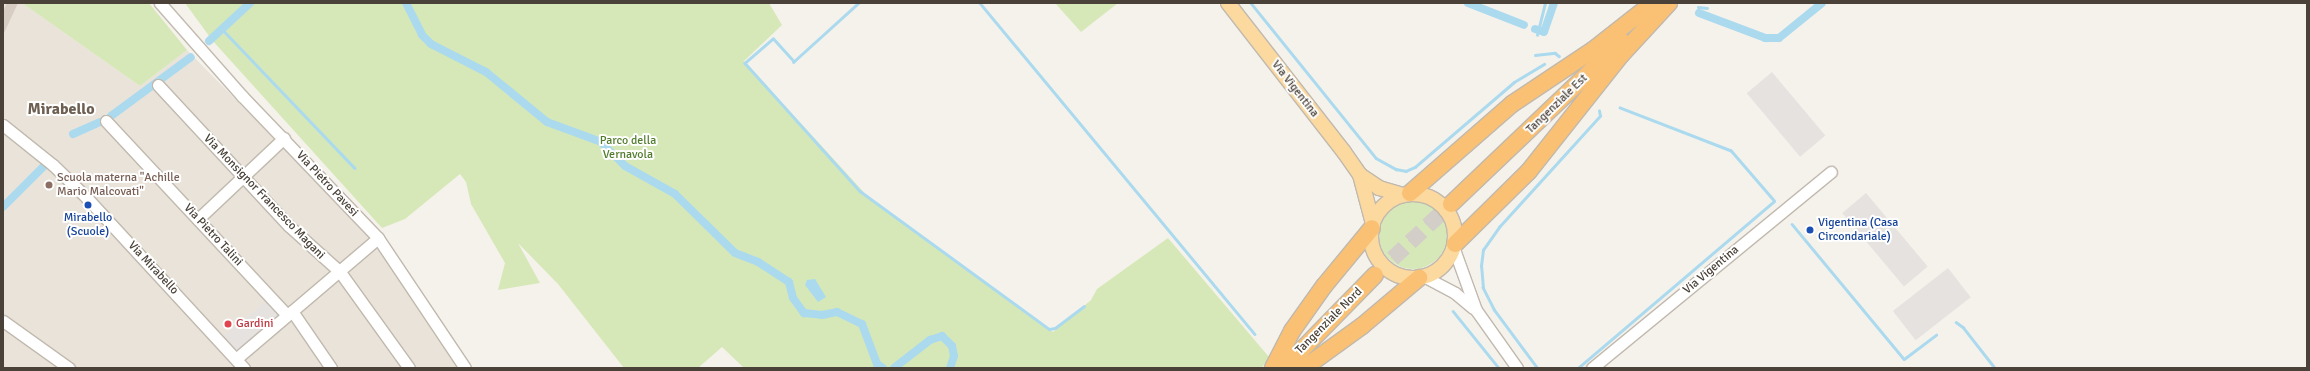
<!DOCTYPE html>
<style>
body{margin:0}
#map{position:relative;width:2310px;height:371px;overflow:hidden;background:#f5f2ec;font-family:Signika,sans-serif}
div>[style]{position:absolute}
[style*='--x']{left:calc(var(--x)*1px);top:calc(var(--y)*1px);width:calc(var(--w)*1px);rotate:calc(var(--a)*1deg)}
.residential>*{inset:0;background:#e9e3da}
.green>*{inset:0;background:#d6e8b7}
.round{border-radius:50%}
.parking>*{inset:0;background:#e5e2e0;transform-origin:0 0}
.water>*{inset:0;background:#abdaef}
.stream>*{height:2.5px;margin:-1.25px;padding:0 1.25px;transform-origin:1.25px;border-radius:1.25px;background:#abdaef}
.canal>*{height:8px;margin:-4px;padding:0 4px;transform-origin:4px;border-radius:4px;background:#abdaef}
.building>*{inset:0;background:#d7cdc2}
.highway-tunnel>*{height:16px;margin-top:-8px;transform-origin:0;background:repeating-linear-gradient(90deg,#d3cfc8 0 16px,transparent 0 24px)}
.roads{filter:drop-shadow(1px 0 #c1b9ae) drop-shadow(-1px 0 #c1b9ae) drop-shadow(0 1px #c1b9ae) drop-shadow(0 -1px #c1b9ae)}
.minor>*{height:11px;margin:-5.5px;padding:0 5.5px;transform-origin:5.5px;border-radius:5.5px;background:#fff}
.major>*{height:14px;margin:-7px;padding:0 7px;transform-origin:7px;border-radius:7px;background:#fbd99f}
.major>.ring{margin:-7px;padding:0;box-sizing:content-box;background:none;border:14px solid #fbd99f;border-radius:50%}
.highway>*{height:16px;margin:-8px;padding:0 8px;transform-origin:8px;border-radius:8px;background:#fac073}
.dots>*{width:11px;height:11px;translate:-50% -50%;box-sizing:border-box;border:2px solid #fff;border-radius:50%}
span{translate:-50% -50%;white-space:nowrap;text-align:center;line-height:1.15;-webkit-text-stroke:4px #fff;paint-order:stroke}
.street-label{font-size:12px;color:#4a4239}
.park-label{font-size:12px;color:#527c2d}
.education-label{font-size:12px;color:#785e54}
.left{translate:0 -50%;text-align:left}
.transit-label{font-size:12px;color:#164399}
.health-label{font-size:12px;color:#be3a42}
.district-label{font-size:16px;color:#6d5f51;font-weight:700}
.frame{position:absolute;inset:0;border:4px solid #4a4239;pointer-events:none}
</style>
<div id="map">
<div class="residential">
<div style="clip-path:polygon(3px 3px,22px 3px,140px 86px,187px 50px,369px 235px,461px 368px,3px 368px)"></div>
</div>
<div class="green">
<div style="clip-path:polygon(22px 3px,149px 3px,187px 50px,140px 86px)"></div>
<div style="clip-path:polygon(185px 3px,769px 3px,782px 25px,744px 61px,870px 199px,1053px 332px,1091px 300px,1097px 289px,1168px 238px,1269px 357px,1262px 368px,744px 368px,722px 347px,698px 368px,624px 368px,558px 284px,518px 243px,540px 283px,498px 290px,505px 263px,471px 204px,466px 182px,460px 174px,405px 219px,382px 228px,212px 40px)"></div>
<div style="clip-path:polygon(1055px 3px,1118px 3px,1081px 32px)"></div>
<div class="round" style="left:1379px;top:201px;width:68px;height:68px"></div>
</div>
<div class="parking">
<div style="left:1772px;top:72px;width:83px;height:33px;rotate:50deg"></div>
<div style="left:1866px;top:193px;width:96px;height:31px;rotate:50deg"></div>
<div style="left:1948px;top:268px;width:37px;height:70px;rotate:52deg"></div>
<div style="left:268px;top:300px;width:21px;height:57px;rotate:51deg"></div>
</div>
<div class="water">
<div style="clip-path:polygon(815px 279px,826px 297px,818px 302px,805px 285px,807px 280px)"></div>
</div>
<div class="stream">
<div style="--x:859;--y:3;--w:88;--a:137.8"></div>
<div style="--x:794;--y:62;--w:31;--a:-132"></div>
<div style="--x:773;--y:39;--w:37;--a:139"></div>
<div style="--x:745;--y:63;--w:172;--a:48.1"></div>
<div style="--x:860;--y:191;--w:234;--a:36.1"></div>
<div style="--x:1049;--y:329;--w:6;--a:-9"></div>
<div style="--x:1055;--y:328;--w:36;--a:-37"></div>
<div style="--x:980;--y:3;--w:430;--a:50.3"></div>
<div style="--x:1251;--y:3;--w:199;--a:51.1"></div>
<div style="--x:1376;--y:158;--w:23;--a:29"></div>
<div style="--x:1396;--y:169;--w:10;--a:11"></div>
<div style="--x:1406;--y:171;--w:10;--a:-24"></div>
<div style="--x:1415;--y:167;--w:130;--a:-40.6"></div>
<div style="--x:1514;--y:82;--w:35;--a:-31"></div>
<div style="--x:1698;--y:7;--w:9;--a:6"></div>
<div style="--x:222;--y:29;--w:192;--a:46.3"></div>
<div style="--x:1537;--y:35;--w:33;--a:-76"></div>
<div style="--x:1535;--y:55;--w:20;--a:-6"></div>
<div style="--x:1555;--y:53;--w:5;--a:37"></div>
<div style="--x:1792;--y:224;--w:175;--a:50.3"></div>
<div style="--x:1904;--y:359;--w:40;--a:-37"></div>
<div style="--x:1453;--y:311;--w:73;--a:51.1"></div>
<div style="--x:1956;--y:322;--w:9;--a:36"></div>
<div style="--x:1963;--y:327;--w:52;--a:52"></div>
<div style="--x:1537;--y:368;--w:72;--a:-126.6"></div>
<div style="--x:1494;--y:310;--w:25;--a:-117"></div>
<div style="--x:1483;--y:288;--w:22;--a:-95"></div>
<div style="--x:1481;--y:266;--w:16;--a:-83"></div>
<div style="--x:1483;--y:250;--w:28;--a:-55"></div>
<div style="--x:1499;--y:227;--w:150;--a:-47.7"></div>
<div style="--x:1600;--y:116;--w:5;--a:-101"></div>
<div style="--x:1578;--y:368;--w:257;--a:-40.4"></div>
<div style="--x:1774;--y:201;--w:66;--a:-130.7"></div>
<div style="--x:1731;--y:151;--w:119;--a:-158.8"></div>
</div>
<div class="canal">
<div style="--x:406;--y:3;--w:36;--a:63"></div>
<div style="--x:422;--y:35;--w:13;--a:45"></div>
<div style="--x:431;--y:44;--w:62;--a:27"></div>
<div style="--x:486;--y:72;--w:79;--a:39.3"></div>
<div style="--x:547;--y:122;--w:58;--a:20.3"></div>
<div style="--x:601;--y:142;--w:34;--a:45"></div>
<div style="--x:625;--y:166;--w:57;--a:29.2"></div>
<div style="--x:675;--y:194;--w:84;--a:44.5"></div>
<div style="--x:735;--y:253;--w:25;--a:21"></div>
<div style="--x:758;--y:262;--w:37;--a:33"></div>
<div style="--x:789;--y:282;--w:16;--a:76"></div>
<div style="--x:793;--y:298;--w:19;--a:54"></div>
<div style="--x:804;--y:313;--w:18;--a:6"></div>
<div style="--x:822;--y:315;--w:15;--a:-11"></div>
<div style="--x:837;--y:312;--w:28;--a:26"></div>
<div style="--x:862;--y:324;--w:43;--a:69.4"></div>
<div style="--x:877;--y:364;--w:7;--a:34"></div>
<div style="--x:1468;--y:3;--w:60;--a:21.4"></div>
<div style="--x:1699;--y:13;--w:71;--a:20.7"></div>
<div style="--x:1765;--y:38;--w:14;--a:0"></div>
<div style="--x:1779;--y:38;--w:55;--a:-39.1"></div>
<div style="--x:1535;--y:29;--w:9;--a:18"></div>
<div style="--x:1544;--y:32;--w:31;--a:-71"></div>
<div style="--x:209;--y:41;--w:56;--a:-42.8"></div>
<div style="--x:111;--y:116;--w:99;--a:-36.4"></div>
<div style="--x:73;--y:134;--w:30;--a:-24"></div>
<div style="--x:3;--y:207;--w:61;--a:-45"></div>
<div style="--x:894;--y:368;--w:46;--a:-37.9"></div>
<div style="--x:930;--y:340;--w:13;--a:-18"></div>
<div style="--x:942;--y:336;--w:14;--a:45"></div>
<div style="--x:952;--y:346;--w:10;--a:79"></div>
<div style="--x:954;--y:356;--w:13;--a:108"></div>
</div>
<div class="building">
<div style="clip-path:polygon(7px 3px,18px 3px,3px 35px,3px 12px)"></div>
</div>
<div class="highway-tunnel">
<div style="--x:1375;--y:275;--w:104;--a:-43.1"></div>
</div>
<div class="roads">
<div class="minor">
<div style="--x:160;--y:3;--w:124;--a:48.6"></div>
<div style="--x:242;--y:96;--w:197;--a:46.2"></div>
<div style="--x:378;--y:238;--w:156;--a:56.2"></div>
<div style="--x:158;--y:85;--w:192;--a:47.1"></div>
<div style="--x:289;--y:226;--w:69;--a:42"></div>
<div style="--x:340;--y:272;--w:118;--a:54.3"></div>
<div style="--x:106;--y:121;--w:265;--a:47"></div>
<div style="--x:3;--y:125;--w:64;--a:38.7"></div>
<div style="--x:53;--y:165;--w:46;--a:44.1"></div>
<div style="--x:86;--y:197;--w:233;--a:47.3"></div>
<div style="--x:198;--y:219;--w:118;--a:-43.3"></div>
<div style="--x:1454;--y:249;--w:65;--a:70.2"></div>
<div style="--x:1476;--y:310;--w:71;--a:54.7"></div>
<div style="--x:1425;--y:277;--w:34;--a:28"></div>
<div style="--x:1455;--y:293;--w:23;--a:40"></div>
<div style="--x:292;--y:311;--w:69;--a:55.6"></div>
<div style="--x:3;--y:321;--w:81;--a:35.5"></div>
<div style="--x:237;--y:358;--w:185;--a:-40.4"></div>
<div style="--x:1592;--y:368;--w:309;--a:-39.4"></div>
</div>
<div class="major">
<div style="--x:1228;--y:3;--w:189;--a:52.1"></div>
<div style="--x:1344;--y:152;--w:28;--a:55"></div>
<div style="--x:1360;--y:175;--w:51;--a:75.1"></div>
<div style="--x:1360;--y:175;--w:23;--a:34"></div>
<div style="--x:1379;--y:188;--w:25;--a:16"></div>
<div class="ring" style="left:1371px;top:194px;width:70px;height:70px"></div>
</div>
<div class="highway">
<div style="--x:1410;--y:193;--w:135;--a:-41.1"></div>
<div style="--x:1512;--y:104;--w:97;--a:-33.7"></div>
<div style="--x:1593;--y:50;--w:76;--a:-38.1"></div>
<div style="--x:1451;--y:204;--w:236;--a:-43.6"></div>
<div style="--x:1455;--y:244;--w:104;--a:-44.6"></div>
<div style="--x:1529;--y:171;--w:148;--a:-51.6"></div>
<div style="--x:1621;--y:55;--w:71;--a:-47.3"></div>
<div style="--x:1273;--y:368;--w:42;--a:-62.8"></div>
<div style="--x:1292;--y:331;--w:55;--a:-54.6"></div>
<div style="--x:1324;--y:286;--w:75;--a:-50.4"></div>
<div style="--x:1284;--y:368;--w:130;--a:-45.6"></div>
<div style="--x:1304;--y:368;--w:72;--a:-35.9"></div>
<div style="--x:1362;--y:326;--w:75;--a:-40.1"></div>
</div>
</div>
<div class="dots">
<div style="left:49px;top:185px;background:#8d6e63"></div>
<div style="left:88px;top:205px;background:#1a4fb4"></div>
<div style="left:1810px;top:230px;background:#1a4fb4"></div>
<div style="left:228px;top:324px;background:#e0444e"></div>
</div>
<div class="street-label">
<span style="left:1295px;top:89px;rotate:52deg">Via Vigentina</span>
<span style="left:1557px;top:104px;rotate:-44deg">Tangenziale Est</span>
<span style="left:327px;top:184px;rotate:47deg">Via Pietro Pavesi</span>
<span style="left:264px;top:197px;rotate:46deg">Via Monsignor Francesco Magani</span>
<span style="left:213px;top:235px;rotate:47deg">Via Pietro Talini</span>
<span style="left:153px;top:268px;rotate:47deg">Via Mirabello</span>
<span style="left:1711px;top:270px;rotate:-40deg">Via Vigentina</span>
<span style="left:1329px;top:321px;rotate:-45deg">Tangenziale Nord</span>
</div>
<div class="park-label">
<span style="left:628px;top:148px">Parco della<br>Vernavola</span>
</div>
<div class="education-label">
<span class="left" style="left:57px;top:185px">Scuola materna "Achille<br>Mario Malcovati"</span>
</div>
<div class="transit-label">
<span style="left:88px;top:225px">Mirabello<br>(Scuole)</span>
<span class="left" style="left:1818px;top:230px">Vigentina (Casa<br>Circondariale)</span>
</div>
<div class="health-label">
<span class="left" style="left:236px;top:324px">Gardini</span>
</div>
<div class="district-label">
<span style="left:61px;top:109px">Mirabello</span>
</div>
<div class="frame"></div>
</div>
